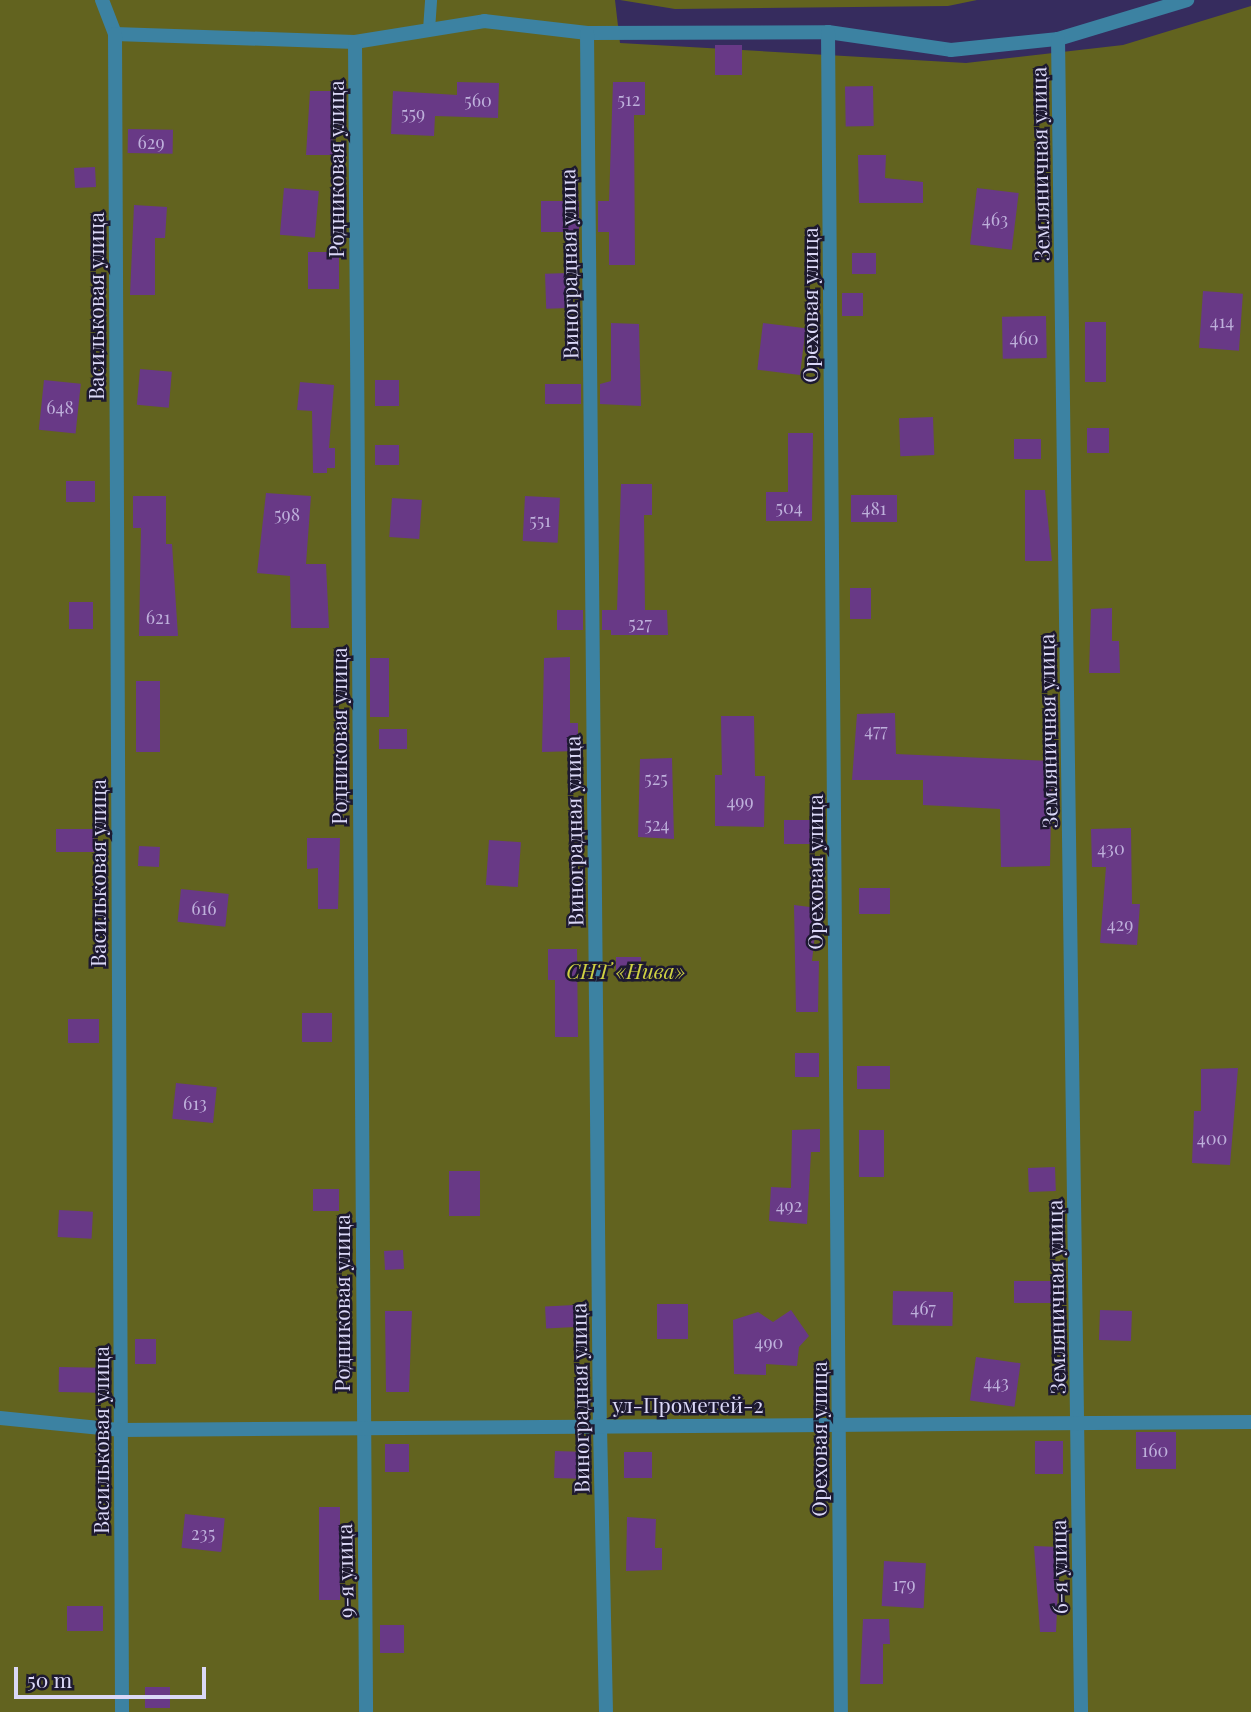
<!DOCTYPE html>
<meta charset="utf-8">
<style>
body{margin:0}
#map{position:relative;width:1251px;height:1712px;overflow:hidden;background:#362c5e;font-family:"Playfair Display",serif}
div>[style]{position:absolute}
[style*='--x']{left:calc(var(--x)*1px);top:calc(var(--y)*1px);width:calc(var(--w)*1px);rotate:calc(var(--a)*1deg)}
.green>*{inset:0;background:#62631f}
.building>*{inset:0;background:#683986;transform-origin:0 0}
.lane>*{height:12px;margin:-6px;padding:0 6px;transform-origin:6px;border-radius:6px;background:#3c82a2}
.street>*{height:14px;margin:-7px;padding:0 7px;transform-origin:7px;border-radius:7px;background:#3c82a2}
span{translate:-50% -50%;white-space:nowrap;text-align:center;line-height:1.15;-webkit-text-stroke:5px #1d1930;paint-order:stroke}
.number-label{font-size:18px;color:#beb0db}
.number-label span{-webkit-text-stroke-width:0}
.street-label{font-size:21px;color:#dbd8f7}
.park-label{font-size:21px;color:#cfd143;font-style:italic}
.scale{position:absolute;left:14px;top:1667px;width:192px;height:32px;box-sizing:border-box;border:4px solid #dbd8f7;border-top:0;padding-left:9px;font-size:21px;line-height:24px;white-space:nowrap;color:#dbd8f7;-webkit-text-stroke:5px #1d1930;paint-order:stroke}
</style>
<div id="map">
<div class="green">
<div style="clip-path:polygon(0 0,615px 0,620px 43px,966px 63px,1123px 45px,1251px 6px,1251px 1712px,0 1712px)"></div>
<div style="clip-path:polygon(620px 0,977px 0,948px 6px,675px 9px)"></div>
</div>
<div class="building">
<div style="left:715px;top:45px;width:27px;height:30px"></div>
<div style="clip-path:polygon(457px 82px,499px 83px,498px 118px,435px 116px,434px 136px,391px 134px,393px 91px,457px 95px)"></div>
<div style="clip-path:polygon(613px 82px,645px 82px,645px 115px,634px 115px,635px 265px,609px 265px,609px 232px,598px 232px,598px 201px,609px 201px)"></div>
<div style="left:873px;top:86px;width:40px;height:28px;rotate:89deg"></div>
<div style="clip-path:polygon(310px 91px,332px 91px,333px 155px,306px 155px)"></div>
<div style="left:128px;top:129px;width:45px;height:24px;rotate:1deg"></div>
<div style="clip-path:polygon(858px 155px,886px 155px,885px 178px,923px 182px,923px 203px,859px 203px)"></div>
<div style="left:95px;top:167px;width:20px;height:21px;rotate:87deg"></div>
<div style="left:284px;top:188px;width:35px;height:47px;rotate:5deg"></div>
<div style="left:977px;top:188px;width:42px;height:57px;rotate:7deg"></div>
<div style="left:541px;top:201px;width:38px;height:31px"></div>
<div style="clip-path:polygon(134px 205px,167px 207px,165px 238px,155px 238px,155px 295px,130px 295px)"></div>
<div style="left:308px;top:252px;width:31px;height:37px"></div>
<div style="left:852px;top:253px;width:24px;height:21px"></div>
<div style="left:568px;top:273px;width:35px;height:23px;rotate:88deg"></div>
<div style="left:1203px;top:291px;width:40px;height:57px;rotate:4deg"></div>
<div style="left:842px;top:293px;width:21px;height:23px"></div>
<div style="left:1046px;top:316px;width:42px;height:44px;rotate:89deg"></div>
<div style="left:1085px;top:322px;width:21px;height:60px"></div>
<div style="clip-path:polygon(611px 323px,639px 324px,641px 406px,600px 404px,600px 384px,611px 381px)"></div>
<div style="left:763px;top:323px;width:43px;height:47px;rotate:7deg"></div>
<div style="left:140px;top:369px;width:32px;height:36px;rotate:5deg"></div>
<div style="left:44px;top:380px;width:37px;height:50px;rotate:6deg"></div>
<div style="left:375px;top:380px;width:24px;height:26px"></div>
<div style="clip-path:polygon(300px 382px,334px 385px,329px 448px,335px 448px,335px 468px,327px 468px,327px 473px,313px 473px,312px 411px,297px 410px)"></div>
<div style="left:545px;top:384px;width:36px;height:20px"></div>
<div style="left:933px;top:417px;width:38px;height:34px;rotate:88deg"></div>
<div style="left:1087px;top:428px;width:22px;height:25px"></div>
<div style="clip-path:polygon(788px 433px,813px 433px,812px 521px,766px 521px,766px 492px,788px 492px)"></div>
<div style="left:1041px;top:439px;width:20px;height:27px;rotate:90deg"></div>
<div style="left:375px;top:445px;width:24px;height:20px"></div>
<div style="left:66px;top:481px;width:29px;height:21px"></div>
<div style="clip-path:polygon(621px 484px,652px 484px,652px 515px,644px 515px,645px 610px,667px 610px,668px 635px,611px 635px,611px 630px,602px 630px,602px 610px,617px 610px)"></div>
<div style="clip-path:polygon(1025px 490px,1045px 490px,1052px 561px,1025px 561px)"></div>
<div style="clip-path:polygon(266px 493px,311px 496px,306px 564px,326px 564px,329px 628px,291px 628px,290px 576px,257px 573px)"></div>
<div style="left:851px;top:495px;width:46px;height:27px"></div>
<div style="clip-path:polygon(133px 496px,166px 496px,166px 544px,172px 544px,178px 636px,139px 636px,141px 528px,133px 528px)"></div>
<div style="left:525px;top:496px;width:35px;height:45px;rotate:3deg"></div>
<div style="left:392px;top:498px;width:30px;height:39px;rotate:4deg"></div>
<div style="left:850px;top:588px;width:21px;height:31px"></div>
<div style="left:69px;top:602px;width:24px;height:27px"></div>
<div style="clip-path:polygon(1112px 608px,1112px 641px,1119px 641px,1120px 673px,1089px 673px,1091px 609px)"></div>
<div style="left:557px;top:610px;width:26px;height:20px"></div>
<div style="clip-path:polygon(570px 657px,570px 723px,578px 723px,578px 751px,542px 752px,544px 658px)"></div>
<div style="left:370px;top:658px;width:19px;height:59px"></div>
<div style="left:136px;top:681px;width:24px;height:71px"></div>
<div style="clip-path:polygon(895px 713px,896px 754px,1052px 761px,1050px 866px,1001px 867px,1000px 809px,923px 805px,923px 780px,852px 780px,857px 714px)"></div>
<div style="clip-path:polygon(721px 716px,754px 716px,755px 776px,765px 776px,764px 827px,715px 826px,715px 775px,722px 775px)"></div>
<div style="left:379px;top:729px;width:28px;height:20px"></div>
<div style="clip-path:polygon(672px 758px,674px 839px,638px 837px,640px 759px)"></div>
<div style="left:815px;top:820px;width:24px;height:31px;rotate:90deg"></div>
<div style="clip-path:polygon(1131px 828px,1132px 904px,1140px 904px,1137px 945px,1100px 943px,1106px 867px,1092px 867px,1091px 829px)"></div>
<div style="left:56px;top:829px;width:38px;height:23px"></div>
<div style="clip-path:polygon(307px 838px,340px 838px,338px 909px,318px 909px,318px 868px,307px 869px)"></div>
<div style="left:489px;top:840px;width:32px;height:45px;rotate:4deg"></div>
<div style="left:139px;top:846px;width:21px;height:20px;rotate:3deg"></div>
<div style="left:859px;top:888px;width:31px;height:26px"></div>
<div style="left:181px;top:889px;width:48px;height:33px;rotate:6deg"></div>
<div style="clip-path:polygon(794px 905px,818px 908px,812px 961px,819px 961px,818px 1012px,796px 1012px)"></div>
<div style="clip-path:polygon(548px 949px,577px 949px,578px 1037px,555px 1037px,555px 980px,548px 980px)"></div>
<div style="left:616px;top:957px;width:25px;height:20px"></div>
<div style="left:302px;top:1013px;width:30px;height:29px"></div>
<div style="left:68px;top:1019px;width:31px;height:24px"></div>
<div style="left:795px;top:1053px;width:24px;height:24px"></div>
<div style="left:857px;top:1066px;width:33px;height:23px"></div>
<div style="clip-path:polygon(1238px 1068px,1230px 1165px,1192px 1163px,1194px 1111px,1201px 1111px,1201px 1069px)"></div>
<div style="left:176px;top:1083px;width:41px;height:36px;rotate:6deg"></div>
<div style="clip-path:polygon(820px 1129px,820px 1152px,811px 1152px,807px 1224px,769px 1221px,771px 1187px,791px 1188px,792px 1130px)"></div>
<div style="left:859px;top:1130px;width:25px;height:47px"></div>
<div style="left:1055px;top:1167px;width:24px;height:27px;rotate:88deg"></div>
<div style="left:449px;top:1171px;width:31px;height:45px"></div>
<div style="left:339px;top:1189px;width:22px;height:26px;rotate:90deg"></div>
<div style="left:59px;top:1210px;width:34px;height:27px;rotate:3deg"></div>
<div style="left:403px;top:1250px;width:19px;height:19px;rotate:87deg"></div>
<div style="left:1014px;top:1281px;width:45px;height:22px"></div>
<div style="left:893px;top:1291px;width:60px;height:34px;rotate:1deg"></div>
<div style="left:657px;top:1304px;width:31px;height:35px"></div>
<div style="left:574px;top:1305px;width:22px;height:29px;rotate:87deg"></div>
<div style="clip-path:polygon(791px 1310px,809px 1336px,799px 1347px,797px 1366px,766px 1364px,766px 1375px,734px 1374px,733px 1320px,758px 1312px,773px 1322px)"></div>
<div style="left:1100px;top:1310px;width:32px;height:30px;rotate:2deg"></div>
<div style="clip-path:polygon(385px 1311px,412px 1311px,409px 1392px,386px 1392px)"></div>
<div style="left:135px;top:1339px;width:21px;height:25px"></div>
<div style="left:976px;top:1357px;width:45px;height:44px;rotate:8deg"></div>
<div style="left:59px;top:1367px;width:41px;height:25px;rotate:1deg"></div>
<div style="left:1136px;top:1432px;width:40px;height:37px"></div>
<div style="left:1035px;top:1441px;width:28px;height:33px"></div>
<div style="left:385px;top:1444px;width:24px;height:28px"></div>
<div style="left:555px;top:1451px;width:25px;height:27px;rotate:2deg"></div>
<div style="left:624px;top:1452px;width:28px;height:26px"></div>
<div style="left:319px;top:1507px;width:21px;height:93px"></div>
<div style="left:185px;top:1514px;width:40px;height:34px;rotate:6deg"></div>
<div style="clip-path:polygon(627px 1517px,656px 1519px,655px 1548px,662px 1548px,662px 1570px,626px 1571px)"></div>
<div style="clip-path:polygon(1034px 1546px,1060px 1547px,1056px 1632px,1040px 1632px)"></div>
<div style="left:884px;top:1561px;width:42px;height:45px;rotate:3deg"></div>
<div style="left:67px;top:1606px;width:36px;height:25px"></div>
<div style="clip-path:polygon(863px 1619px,889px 1619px,890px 1644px,883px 1644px,883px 1684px,860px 1684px)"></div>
<div style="left:380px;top:1625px;width:24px;height:28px"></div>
<div style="left:145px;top:1687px;width:25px;height:21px"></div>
</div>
<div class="lane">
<div style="--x:429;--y:30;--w:30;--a:-86"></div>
</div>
<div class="street">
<div style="--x:102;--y:0;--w:36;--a:69"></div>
<div style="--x:115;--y:34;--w:240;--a:1.9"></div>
<div style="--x:355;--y:42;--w:131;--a:-9.2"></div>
<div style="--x:484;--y:21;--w:104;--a:6.6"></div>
<div style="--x:587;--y:33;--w:241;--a:-0.2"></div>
<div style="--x:828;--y:32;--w:124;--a:8.3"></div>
<div style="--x:951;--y:50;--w:108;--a:-5.9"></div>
<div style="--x:1058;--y:39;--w:135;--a:-16.8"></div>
<div style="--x:828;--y:32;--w:1680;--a:89.56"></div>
<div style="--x:587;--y:33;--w:1393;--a:89.47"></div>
<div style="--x:600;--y:1426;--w:286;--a:88.8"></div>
<div style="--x:115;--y:34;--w:1678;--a:89.76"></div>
<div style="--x:1058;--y:39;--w:1673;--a:89.21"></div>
<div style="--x:355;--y:42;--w:1670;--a:89.62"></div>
<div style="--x:0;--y:1418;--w:122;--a:5.7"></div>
<div style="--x:121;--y:1430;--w:1130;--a:-0.41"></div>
</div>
<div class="number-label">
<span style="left:629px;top:99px">512</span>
<span style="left:478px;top:100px">560</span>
<span style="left:413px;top:113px">559</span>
<span style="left:151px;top:142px">629</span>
<span style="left:995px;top:219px">463</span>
<span style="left:1222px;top:321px">414</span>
<span style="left:1024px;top:338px">460</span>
<span style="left:60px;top:407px">648</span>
<span style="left:789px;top:507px">504</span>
<span style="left:874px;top:508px">481</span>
<span style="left:287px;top:514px">598</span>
<span style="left:540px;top:520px">551</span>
<span style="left:158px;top:617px">621</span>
<span style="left:640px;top:623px">527</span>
<span style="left:876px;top:730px">477</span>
<span style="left:656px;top:778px">525</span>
<span style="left:740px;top:801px">499</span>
<span style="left:657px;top:824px">524</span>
<span style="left:1111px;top:848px">430</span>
<span style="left:204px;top:908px">616</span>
<span style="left:1120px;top:924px">429</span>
<span style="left:195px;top:1103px">613</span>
<span style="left:1212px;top:1138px">400</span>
<span style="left:789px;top:1205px">492</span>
<span style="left:923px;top:1308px">467</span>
<span style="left:769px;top:1342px">490</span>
<span style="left:996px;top:1382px">443</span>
<span style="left:1155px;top:1450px">160</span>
<span style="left:203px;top:1533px">235</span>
<span style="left:904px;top:1584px">179</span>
</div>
<div class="street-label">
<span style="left:1039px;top:164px;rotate:-91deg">Земляничная улица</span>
<span style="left:335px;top:169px;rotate:-90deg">Родниковая улица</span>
<span style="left:568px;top:264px;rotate:-91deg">Виноградная улица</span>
<span style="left:809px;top:305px;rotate:-90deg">Ореховая улица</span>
<span style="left:95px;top:306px;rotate:-90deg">Васильковая улица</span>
<span style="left:1047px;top:731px;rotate:-91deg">Земляничная улица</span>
<span style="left:338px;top:736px;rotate:-90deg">Родниковая улица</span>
<span style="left:573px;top:831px;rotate:-91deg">Виноградная улица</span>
<span style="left:814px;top:872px;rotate:-90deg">Ореховая улица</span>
<span style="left:97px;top:873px;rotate:-90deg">Васильковая улица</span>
<span style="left:1055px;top:1297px;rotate:-91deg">Земляничная улица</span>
<span style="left:341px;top:1303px;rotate:-90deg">Родниковая улица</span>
<span style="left:579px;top:1398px;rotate:-91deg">Виноградная улица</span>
<span style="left:688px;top:1404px">ул-Прометей-2</span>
<span style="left:818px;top:1439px;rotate:-90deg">Ореховая улица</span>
<span style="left:100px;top:1440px;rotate:-90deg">Васильковая улица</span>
<span style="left:1058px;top:1567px;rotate:-91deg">6-я улица</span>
<span style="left:344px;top:1571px;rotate:-91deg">9-я улица</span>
</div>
<div class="park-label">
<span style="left:626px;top:970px">СНТ «Нива»</span>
</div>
<div class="scale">50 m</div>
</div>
